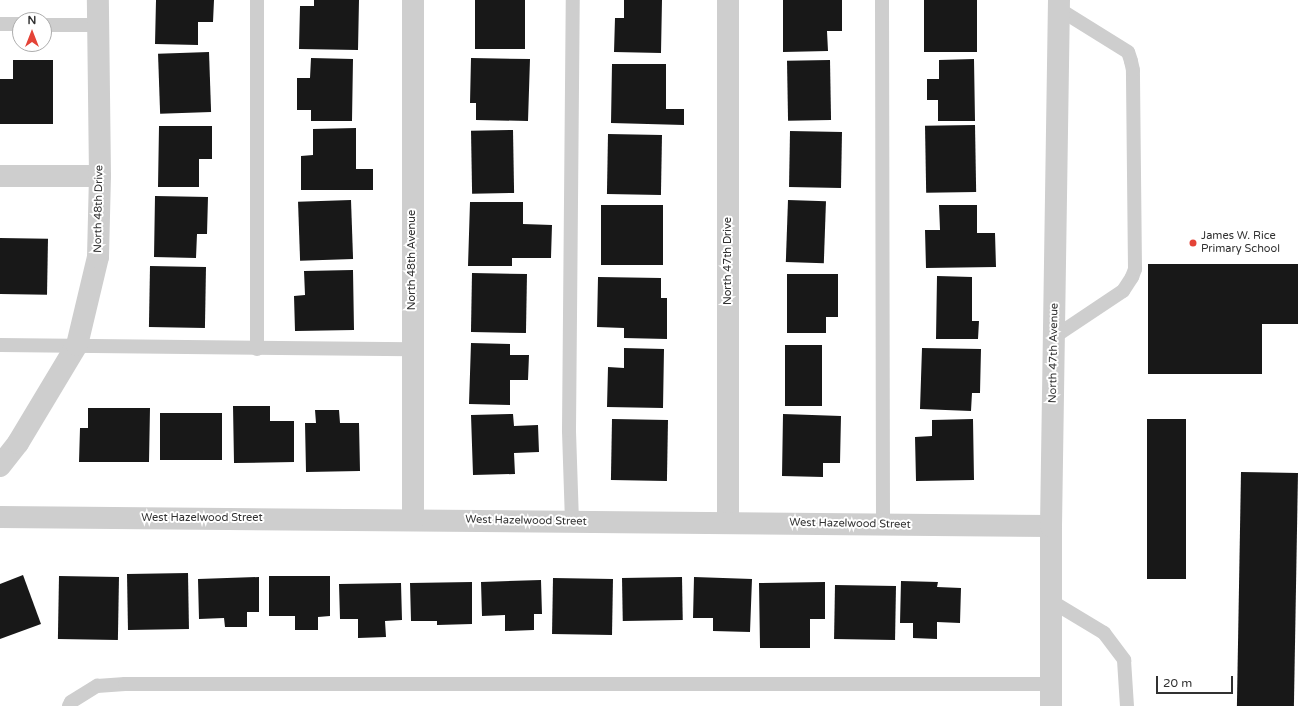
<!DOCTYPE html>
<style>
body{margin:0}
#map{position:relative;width:1298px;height:706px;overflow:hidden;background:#fff;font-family:"Varela Round",sans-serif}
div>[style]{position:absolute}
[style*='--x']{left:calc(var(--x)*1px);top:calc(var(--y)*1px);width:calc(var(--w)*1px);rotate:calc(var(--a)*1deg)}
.building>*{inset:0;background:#181818;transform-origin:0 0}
.service>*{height:14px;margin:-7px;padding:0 7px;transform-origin:7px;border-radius:7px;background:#cecece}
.minor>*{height:22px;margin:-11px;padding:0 11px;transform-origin:11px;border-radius:11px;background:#cecece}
.tertiary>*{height:22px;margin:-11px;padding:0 11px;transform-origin:11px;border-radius:11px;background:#cecece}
.dots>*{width:11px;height:11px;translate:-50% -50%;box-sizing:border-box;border:2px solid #fff;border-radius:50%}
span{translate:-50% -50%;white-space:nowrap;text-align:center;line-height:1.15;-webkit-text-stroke:4px #fff;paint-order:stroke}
.street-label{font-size:11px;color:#313131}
.poi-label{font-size:11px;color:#313131}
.left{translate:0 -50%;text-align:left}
.north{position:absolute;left:12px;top:12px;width:40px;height:40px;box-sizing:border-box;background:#fff;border:1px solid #adadad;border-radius:50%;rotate:0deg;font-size:11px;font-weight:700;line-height:16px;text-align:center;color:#313131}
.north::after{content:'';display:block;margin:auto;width:14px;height:18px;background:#e44337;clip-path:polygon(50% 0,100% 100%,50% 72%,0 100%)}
.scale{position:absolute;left:1156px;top:676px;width:77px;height:18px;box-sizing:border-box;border:2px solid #313131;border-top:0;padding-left:5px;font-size:12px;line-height:14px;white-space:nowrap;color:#313131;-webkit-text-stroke:3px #fff;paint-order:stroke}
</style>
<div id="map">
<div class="building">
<div style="clip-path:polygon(156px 0,214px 0,213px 22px,198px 22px,198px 45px,155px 44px)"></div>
<div style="clip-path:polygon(314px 0,359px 0,358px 50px,299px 49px,300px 6px,314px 6px)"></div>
<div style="left:475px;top:0;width:50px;height:49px"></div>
<div style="clip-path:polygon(624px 0,662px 0,661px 53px,614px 52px,615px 18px,624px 18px)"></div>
<div style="clip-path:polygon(783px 0,842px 0,842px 31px,827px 31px,828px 51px,783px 52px)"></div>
<div style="left:924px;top:0;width:53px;height:52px"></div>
<div style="left:209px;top:52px;width:60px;height:51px;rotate:88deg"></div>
<div style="clip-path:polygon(311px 58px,353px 59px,352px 121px,311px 121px,311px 110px,297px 110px,297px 78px,310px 78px)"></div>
<div style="clip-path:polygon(471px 58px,530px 59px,528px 121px,476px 120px,476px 103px,470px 103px)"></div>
<div style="clip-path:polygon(974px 59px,975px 121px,938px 121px,938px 100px,927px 100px,927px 79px,939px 79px,939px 60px)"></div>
<div style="clip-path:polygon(13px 60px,53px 60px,53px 124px,0 124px,0 79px,13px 79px)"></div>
<div style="left:830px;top:60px;width:60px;height:43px;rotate:89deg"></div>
<div style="clip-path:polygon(612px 64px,666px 64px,666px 109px,684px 109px,684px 125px,611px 123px)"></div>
<div style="left:975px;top:125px;width:67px;height:50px;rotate:89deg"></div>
<div style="clip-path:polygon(159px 126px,212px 126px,212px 159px,199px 159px,199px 187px,158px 187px)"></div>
<div style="clip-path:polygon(356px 128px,356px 169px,373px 169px,373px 190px,301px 190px,301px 156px,313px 155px,313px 129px)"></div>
<div style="left:513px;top:130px;width:63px;height:42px;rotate:89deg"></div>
<div style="left:790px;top:131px;width:52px;height:56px;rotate:1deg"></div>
<div style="left:608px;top:134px;width:54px;height:60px;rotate:1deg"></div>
<div style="clip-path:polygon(155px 196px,208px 197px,207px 234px,197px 234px,196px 258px,154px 257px)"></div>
<div style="left:351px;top:200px;width:59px;height:53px;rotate:88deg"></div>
<div style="left:788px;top:200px;width:38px;height:62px;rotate:2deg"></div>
<div style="clip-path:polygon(470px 202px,523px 202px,523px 224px,552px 225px,551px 258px,512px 258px,512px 266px,468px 266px)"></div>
<div style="left:601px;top:205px;width:62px;height:60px"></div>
<div style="clip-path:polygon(939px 205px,977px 205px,977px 233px,995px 233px,996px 267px,926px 268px,925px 230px,940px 230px)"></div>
<div style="left:0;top:238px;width:48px;height:56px;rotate:1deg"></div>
<div style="clip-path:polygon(1148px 264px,1298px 264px,1298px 324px,1262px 324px,1262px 374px,1148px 374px)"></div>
<div style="left:150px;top:266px;width:56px;height:61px;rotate:1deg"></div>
<div style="clip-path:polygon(353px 270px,354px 330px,295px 331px,294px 296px,305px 295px,304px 271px)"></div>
<div style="left:472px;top:273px;width:55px;height:59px;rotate:1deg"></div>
<div style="clip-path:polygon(787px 274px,838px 274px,838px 317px,826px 317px,826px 333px,787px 333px)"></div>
<div style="clip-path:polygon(937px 276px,972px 277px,972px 321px,979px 321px,978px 339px,936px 339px)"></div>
<div style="clip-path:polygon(598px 277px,661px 278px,661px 298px,667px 298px,667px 339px,624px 338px,624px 328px,597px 327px)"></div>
<div style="clip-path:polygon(471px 343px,510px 344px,510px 355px,529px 355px,528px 380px,510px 380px,510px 405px,469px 404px)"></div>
<div style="left:785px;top:345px;width:37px;height:61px"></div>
<div style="clip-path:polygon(624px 348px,664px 349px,663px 408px,607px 407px,608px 367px,624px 368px)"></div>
<div style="clip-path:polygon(922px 348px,981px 349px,980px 393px,972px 393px,971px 411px,920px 409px)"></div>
<div style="clip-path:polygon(233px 406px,270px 406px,270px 421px,294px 421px,294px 462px,234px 463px)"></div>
<div style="clip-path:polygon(88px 408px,150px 408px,149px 462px,79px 462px,80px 428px,88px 428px)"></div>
<div style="clip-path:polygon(315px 410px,339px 410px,340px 423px,359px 423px,360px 471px,306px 472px,305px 423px,316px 423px)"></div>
<div style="left:222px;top:413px;width:47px;height:62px;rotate:90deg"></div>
<div style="clip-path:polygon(513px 414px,514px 426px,538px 425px,539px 452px,514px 453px,515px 474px,473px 475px,471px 415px)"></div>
<div style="clip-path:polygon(783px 414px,841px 416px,840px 463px,823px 463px,823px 477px,782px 476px)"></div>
<div style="left:612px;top:419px;width:56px;height:61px;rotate:1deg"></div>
<div style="clip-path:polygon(973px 419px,974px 480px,916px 481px,915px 437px,932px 436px,932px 420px)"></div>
<div style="left:1147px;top:419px;width:39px;height:160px"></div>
<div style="left:1241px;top:472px;width:57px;height:234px;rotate:1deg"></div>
<div style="left:188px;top:573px;width:56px;height:61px;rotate:89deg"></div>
<div style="clip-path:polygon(23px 575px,41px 624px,0 639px,0 584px)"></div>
<div style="left:59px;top:576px;width:60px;height:63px;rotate:1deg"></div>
<div style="clip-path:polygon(269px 576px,330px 576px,330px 616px,318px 617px,318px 630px,295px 630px,295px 616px,269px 616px)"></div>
<div style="clip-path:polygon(259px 577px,259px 612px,247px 612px,247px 627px,225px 627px,224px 618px,199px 619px,198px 579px)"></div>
<div style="left:682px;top:577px;width:43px;height:60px;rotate:89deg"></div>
<div style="clip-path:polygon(694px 577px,752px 579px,750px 632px,713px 631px,713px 618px,693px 618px)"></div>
<div style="left:553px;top:578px;width:60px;height:56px;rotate:1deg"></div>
<div style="clip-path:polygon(541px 580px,542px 614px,534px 614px,534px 630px,505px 631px,505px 615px,482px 616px,481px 582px)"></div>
<div style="clip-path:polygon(901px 581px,938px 582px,937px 587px,961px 588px,960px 623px,937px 622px,937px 639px,913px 638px,913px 623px,900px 623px)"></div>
<div style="clip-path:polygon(472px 582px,472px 624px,437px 625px,437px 621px,411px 621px,410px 583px)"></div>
<div style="clip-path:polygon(825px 582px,825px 619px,810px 619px,810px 648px,760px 648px,759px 583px)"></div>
<div style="clip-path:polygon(401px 583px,402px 620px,385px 621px,386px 637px,358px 638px,358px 619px,340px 619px,339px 584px)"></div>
<div style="left:835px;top:585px;width:61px;height:54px;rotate:1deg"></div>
</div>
<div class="service">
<div style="--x:882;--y:0;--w:524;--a:89.89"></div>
<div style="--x:0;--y:24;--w:20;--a:0"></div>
<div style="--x:44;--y:25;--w:54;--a:0"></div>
<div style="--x:1054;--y:337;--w:83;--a:-33.7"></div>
<div style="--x:1123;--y:291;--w:17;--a:-57"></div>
<div style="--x:1132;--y:277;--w:9;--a:-69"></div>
<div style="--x:1135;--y:269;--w:199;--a:-90.6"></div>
<div style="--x:1133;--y:70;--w:9;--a:-103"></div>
<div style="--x:1131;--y:61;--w:9;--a:-108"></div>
<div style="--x:1128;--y:52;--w:81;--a:-148.1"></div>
<div style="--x:0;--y:345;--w:412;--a:0.6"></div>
<div style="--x:257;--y:349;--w:349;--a:-90"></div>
<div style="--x:572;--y:522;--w:92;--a:-91.9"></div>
<div style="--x:569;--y:430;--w:430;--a:-89.5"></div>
<div style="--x:1051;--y:601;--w:62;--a:31.1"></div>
<div style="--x:1104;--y:633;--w:34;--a:53"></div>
<div style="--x:1124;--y:660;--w:46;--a:86.3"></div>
<div style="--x:69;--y:706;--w:4;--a:-63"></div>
<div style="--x:71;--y:702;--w:31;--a:-32"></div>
<div style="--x:97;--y:686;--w:28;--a:-4"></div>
<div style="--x:125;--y:684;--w:926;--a:0"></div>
</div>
<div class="minor">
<div style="--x:728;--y:0;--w:523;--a:90"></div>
<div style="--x:0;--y:176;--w:100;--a:0"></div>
<div style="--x:0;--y:466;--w:29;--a:-52"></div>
<div style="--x:18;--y:443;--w:114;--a:-59"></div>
<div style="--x:77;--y:345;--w:90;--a:-76.6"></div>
<div style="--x:98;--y:257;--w:81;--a:-88.6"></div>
<div style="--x:100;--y:176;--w:176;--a:-90.7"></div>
<div style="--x:0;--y:517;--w:1051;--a:0.49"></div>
<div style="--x:413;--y:520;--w:520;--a:-90"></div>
</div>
<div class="tertiary">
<div style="--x:1051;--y:706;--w:180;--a:-90"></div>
<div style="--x:1051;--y:526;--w:526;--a:-89.13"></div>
</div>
<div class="dots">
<div style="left:1193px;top:243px;background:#e44337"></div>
</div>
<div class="street-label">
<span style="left:99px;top:209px;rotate:-89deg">North 48th Drive</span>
<span style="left:412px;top:260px;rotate:-90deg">North 48th Avenue</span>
<span style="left:728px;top:261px;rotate:-90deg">North 47th Drive</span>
<span style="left:1054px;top:353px;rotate:-89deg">North 47th Avenue</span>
<span style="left:202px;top:518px">West Hazelwood Street</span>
<span style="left:526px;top:521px;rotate:1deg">West Hazelwood Street</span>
<span style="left:850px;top:524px;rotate:1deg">West Hazelwood Street</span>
</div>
<div class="poi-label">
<span class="left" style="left:1201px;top:243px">James W. Rice<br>Primary School</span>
</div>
<div class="north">N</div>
<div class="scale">20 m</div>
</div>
